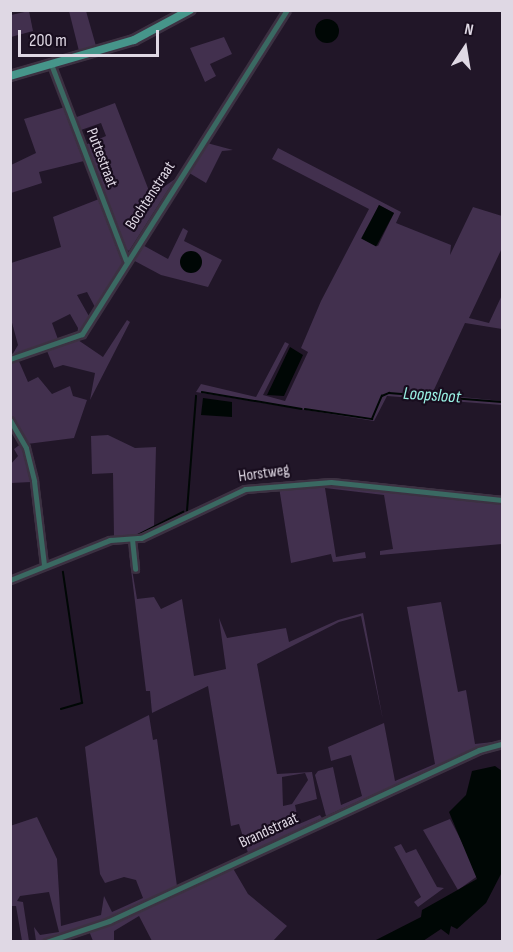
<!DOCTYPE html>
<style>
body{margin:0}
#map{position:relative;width:513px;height:952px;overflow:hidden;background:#211628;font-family:"Sofia Sans Condensed",sans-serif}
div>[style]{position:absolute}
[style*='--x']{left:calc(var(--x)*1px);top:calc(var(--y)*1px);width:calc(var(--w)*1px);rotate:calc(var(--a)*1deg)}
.green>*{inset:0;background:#42304e}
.water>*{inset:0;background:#000705;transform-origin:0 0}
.round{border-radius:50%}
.stream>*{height:1.5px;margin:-0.75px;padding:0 0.75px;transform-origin:0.75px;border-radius:0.75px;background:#000705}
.roads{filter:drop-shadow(2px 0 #3c3142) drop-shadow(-2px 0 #3c3142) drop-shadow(0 2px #3c3142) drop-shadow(0 -2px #3c3142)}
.street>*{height:5px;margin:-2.5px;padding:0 2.5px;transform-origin:2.5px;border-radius:2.5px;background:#3a6962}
.secondary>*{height:8px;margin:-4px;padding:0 4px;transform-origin:4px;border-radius:4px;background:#46958a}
span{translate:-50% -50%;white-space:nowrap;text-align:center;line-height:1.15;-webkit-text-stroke:4.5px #180d1e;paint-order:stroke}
.street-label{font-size:16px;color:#dfd8e4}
.water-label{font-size:18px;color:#99f2e4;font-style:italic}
.frame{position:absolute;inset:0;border:12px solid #dfd8e4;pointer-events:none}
.north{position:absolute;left:435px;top:18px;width:60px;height:60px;-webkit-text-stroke:4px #180d1e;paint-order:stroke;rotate:12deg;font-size:16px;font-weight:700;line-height:24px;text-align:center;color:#dfd8e4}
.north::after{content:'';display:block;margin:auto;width:21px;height:27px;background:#dfd8e4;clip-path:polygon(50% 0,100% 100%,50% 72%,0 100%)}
.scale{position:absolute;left:18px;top:30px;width:141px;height:27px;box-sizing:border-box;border:3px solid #dfd8e4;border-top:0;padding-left:8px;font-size:18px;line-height:21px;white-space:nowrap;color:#dfd8e4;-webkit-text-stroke:4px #180d1e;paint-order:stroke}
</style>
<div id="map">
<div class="green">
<div style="clip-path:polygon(29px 11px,33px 31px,11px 37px,11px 15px)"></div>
<div style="clip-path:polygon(69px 11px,86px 11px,96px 46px,79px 51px)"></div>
<div style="clip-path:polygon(224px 37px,232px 54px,210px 64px,216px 76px,205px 82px,190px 48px)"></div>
<div style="clip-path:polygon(245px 79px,207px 143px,233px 150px,222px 151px,206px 183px,186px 171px)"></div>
<div style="clip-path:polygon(115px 103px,151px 196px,175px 179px,129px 251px,123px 247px,85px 145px,106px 136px,101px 123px,78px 131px,74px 118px)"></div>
<div style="clip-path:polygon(65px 107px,84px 161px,39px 172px,42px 183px,11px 193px,11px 165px,36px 153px,24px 119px)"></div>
<div style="clip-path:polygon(evenodd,278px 148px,401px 212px,396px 223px,451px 245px,450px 255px,473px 207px,502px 216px,502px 248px,469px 318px,489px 323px,502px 295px,502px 329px,465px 323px,432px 394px,502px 401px,502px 405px,387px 396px,374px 421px,196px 392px,201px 384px,256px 397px,285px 342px,289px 344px,263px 395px,285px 401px,308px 352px,301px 348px,321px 301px,369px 209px,272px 159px,278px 148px,379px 205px,394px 213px,378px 246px,363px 239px,379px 205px)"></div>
<div style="clip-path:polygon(99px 199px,123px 260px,121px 267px,96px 309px,87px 292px,77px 295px,90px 318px,80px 334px,77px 336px,78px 328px,70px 314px,52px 323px,59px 342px,11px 357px,18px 345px,11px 319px,11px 263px,61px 247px,53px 217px)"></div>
<div style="clip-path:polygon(183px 228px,188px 231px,184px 241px,222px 260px,208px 287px,161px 275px,131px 259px,139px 243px,168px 259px)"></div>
<div style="clip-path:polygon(127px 320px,130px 322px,90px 400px,95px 373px,63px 365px,54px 368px,47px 351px,78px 340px,103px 357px)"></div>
<div style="clip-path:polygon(18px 359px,28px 382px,38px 377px,52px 394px,70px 386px,73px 396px,87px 400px,74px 438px,27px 444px,11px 417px,11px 362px)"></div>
<div style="clip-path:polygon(108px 435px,135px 448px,156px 447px,154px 527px,136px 536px,114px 536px,113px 473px,92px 474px,91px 436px)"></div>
<div style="clip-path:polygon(22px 443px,31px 482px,11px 483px,10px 465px,18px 456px,14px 449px)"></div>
<div style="clip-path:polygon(326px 484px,502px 502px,502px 544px,380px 555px,380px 551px,393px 549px,384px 495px,325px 488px,336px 557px,365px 552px,366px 558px,333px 562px,331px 554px,291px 563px,279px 487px)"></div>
<div style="clip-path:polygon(evenodd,128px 545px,137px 599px,154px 597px,161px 609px,182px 599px,194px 676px,226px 669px,219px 618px,227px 638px,286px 628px,289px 642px,338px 620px,363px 613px,383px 720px,361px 616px,339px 622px,257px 664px,277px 774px,312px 772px,317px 799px,295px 805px,299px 824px,320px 815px,322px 818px,248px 853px,239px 824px,231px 826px,208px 686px,152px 713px,150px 691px,146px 691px,128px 545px,305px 773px,308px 780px,292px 804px,283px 806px,282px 777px,305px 773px)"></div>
<div style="clip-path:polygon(441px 602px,458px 692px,466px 690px,475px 744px,502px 741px,476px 748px,326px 816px,315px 775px,318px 771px,333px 767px,341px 805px,362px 796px,351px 755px,331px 761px,328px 747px,384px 723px,395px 781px,435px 764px,407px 607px)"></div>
<div style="clip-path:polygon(149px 715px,153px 740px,157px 739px,177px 886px,114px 917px,115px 921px,231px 865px,248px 894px,287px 926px,273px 941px,152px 941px,139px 916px,114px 931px,114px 941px,93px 941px,89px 931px,57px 941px,36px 941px,34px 927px,40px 935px,59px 932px,49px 892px,20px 896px,17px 901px,23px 902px,29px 941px,22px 941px,16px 906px,11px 906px,10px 826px,37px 817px,57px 859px,61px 926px,101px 915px,104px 896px,112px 912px,143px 898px,136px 880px,124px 877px,105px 883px,100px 874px,85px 747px)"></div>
<div style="clip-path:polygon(450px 819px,479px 875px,458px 890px,423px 830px)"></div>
<div style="clip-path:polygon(401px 844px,406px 853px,416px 849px,437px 887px,444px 888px,418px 907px,414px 902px,421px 897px,394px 847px)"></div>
</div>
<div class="water">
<div class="round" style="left:315px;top:19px;width:24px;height:24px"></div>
<div style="left:379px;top:205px;width:17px;height:38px;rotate:28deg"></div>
<div class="round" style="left:180px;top:251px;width:22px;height:22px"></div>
<div style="clip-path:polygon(290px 347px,303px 355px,284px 396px,267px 395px)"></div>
<div style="clip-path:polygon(203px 398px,232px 402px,232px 417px,201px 415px)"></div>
<div style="clip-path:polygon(495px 766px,502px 771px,502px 872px,486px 903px,457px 929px,451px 926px,449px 935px,441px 929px,423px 941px,374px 941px,421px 917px,422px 910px,477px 879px,449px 812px,466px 795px,472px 771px)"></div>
</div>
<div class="stream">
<div style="--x:202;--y:392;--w:101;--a:9.6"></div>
<div style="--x:305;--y:409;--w:68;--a:8.5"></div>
<div style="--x:372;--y:419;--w:25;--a:-67"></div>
<div style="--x:382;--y:396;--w:8;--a:-23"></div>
<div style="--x:389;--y:393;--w:113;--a:4.6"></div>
<div style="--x:187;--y:511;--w:115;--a:-85.5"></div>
<div style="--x:136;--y:536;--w:53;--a:-27.1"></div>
<div style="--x:100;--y:547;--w:16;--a:-18"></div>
<div style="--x:61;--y:709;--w:22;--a:-16"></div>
<div style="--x:82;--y:703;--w:132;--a:-98.3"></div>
</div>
<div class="roads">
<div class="street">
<div style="--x:51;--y:64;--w:210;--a:69.1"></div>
<div style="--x:10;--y:359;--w:76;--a:-19.1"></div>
<div style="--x:82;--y:334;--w:383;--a:-57.7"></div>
<div style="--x:10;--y:420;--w:32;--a:60"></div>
<div style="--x:26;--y:448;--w:34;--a:76"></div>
<div style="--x:34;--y:481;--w:85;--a:83.2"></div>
<div style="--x:132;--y:539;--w:30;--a:84"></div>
<div style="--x:10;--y:580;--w:108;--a:-21.8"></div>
<div style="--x:110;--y:540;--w:31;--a:-4"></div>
<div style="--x:141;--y:538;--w:115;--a:-25.2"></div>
<div style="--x:245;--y:489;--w:86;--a:-4.7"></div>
<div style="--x:331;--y:482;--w:172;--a:6"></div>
<div style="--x:46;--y:942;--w:66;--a:-18.4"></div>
<div style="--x:109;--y:921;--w:408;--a:-24.8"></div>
<div style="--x:479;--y:750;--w:24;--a:-15"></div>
</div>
<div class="secondary">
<div style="--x:10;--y:76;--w:129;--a:-16.2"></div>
<div style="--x:134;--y:40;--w:64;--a:-28.2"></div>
</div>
</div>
<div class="street-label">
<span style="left:101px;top:158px;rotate:69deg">Puttestraat</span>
<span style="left:151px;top:196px;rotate:-57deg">Bochtenstraat</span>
<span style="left:264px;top:474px;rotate:-8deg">Horstweg</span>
<span style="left:269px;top:831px;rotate:-25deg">Brandstraat</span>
</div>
<div class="water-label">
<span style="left:432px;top:396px;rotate:4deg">Loopsloot</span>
</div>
<div class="frame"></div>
<div class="north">N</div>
<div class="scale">200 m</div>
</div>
